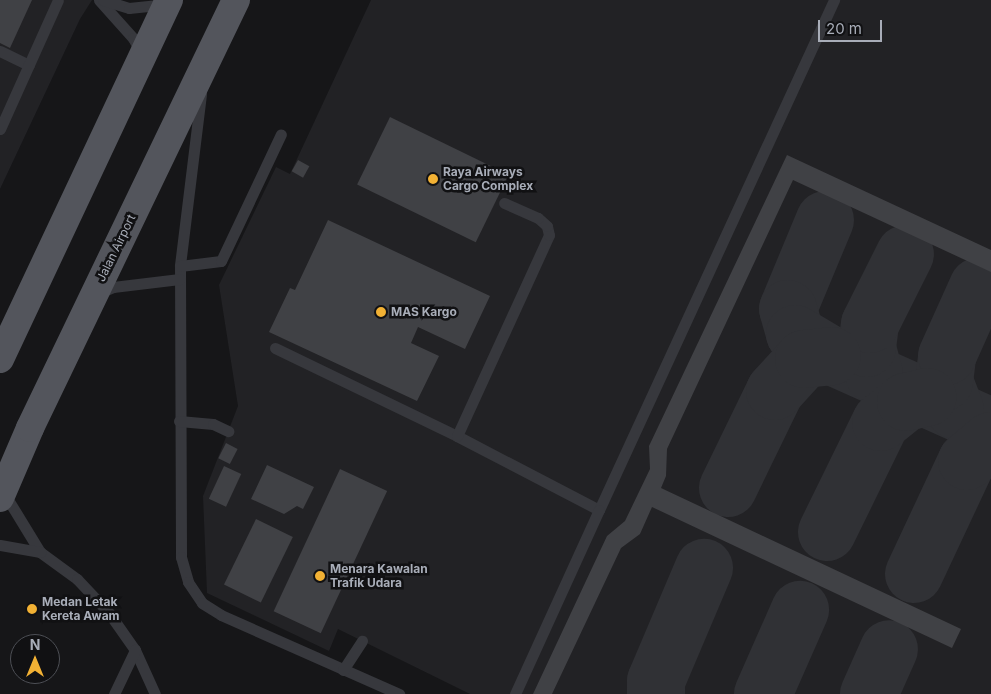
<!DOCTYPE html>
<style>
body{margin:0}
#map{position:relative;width:991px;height:694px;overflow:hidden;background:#161618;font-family:Inter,sans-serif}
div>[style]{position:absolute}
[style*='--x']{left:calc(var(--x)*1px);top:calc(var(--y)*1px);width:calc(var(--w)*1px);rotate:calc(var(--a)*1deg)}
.built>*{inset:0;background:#222225}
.taxiway>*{height:58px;margin:-29px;padding:0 29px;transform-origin:29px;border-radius:29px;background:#303135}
.building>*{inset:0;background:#404145;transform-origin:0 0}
.lane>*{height:11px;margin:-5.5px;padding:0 5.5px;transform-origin:5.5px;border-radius:5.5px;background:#37383d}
.primary>*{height:28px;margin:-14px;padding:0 14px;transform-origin:14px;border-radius:14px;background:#53555c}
.dots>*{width:14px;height:14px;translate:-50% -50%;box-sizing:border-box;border:2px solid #111113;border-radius:50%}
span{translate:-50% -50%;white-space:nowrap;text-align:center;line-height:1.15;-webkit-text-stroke:5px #111113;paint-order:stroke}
.poi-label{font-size:12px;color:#a8adb8;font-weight:700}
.left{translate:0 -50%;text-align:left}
.street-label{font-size:12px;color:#a8adb8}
.north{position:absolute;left:10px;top:634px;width:50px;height:50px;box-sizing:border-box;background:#111113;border:1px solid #4d4f55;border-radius:50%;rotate:0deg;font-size:14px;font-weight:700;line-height:20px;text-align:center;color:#a8adb8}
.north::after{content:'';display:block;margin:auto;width:18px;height:22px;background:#f2b134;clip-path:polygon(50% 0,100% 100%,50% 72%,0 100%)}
.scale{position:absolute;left:818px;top:20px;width:64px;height:22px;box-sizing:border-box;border:2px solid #a8adb8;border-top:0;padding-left:6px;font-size:15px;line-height:18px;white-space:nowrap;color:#a8adb8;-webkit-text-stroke:4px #111113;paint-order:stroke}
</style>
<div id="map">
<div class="built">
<div style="clip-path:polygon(0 0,92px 0,80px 19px,0 189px)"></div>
<div style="clip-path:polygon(371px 0,991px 0,991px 694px,470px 694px,338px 629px,329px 651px,207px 593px,203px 496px,238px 406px,219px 285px,276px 167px,290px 174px)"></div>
</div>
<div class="taxiway">
<div style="--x:825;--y:220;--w:96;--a:112.6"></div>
<div style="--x:788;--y:309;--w:26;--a:74"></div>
<div style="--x:795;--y:334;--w:43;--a:30.7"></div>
<div style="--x:832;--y:356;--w:174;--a:24.1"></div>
<div style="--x:874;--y:374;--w:27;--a:-105"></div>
<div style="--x:867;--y:348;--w:24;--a:-83"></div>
<div style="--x:870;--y:324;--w:78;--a:-63.4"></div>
<div style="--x:955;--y:410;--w:30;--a:-111"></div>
<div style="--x:944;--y:382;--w:26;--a:-83"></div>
<div style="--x:947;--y:356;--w:76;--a:-65.8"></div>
<div style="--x:728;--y:488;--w:108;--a:-64.1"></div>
<div style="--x:775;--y:391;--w:43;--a:-47.8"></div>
<div style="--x:804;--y:359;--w:28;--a:-6"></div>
<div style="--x:827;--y:532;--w:123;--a:-63.9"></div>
<div style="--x:881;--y:422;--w:32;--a:-39"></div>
<div style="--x:906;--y:402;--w:22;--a:-13"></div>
<div style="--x:914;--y:574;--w:125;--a:-64.9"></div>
<div style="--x:967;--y:461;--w:31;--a:-40"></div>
<div style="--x:656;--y:694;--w:13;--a:-90"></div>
<div style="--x:656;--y:681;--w:123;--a:-67"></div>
<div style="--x:763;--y:694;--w:92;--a:-66.2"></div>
<div style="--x:869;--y:694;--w:49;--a:-66"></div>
</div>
<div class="building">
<div style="clip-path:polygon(0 0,32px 0,10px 48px,0 43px)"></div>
<div style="left:390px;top:117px;width:132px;height:75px;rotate:26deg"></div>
<div style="clip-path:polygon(787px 155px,991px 250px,991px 272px,793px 180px,667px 449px,666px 476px,661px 488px,961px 629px,952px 648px,652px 507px,640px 534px,621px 548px,552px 694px,533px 694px,607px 536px,625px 521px,650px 469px,649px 446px)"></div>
<div style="left:298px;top:160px;width:13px;height:13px;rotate:29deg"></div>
<div style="clip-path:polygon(328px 220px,490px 296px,465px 349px,418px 327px,411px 343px,439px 356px,417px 401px,269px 332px,290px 288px,295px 290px)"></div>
<div style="left:226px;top:443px;width:13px;height:17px;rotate:27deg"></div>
<div style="clip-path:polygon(267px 465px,314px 487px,303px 509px,297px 506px,284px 514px,251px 499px)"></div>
<div style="left:224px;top:466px;width:19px;height:36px;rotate:25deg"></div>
<div style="left:340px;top:469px;width:52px;height:157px;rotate:25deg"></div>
<div style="left:256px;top:519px;width:41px;height:73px;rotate:26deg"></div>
</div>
<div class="lane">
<div style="--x:99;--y:0;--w:51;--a:48.2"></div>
<div style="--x:133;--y:38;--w:18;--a:61"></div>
<div style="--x:103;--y:0;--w:27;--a:17"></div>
<div style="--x:129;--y:8;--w:36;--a:-6"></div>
<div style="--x:0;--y:51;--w:32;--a:26"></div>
<div style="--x:201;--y:94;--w:173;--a:97"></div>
<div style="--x:180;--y:266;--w:291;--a:89.8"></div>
<div style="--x:181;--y:557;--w:26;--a:74"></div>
<div style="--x:188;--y:582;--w:25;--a:56"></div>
<div style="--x:202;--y:603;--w:22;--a:32"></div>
<div style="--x:221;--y:615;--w:195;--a:23.9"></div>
<div style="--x:0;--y:129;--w:141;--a:-65.8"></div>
<div style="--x:180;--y:266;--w:41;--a:-7"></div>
<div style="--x:221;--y:261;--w:140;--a:-64.7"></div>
<div style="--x:99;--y:293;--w:15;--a:-23"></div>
<div style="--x:113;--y:287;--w:67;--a:-6.8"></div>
<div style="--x:275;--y:348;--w:202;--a:25.8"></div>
<div style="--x:457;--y:436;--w:160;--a:27.5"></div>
<div style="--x:599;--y:510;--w:562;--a:-65.26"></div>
<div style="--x:179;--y:421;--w:34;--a:5"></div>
<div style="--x:213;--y:424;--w:17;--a:25"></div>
<div style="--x:457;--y:436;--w:221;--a:-65.4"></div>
<div style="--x:549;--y:235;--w:9;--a:-103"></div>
<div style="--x:547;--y:226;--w:12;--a:-138"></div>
<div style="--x:538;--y:218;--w:37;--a:-156"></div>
<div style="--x:4;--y:493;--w:69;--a:58.6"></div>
<div style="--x:40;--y:552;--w:46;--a:36.1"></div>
<div style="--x:77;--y:579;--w:47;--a:46.7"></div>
<div style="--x:109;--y:613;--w:45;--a:54.9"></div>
<div style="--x:135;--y:650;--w:48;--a:65.6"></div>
<div style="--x:0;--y:545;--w:41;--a:9.9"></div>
<div style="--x:343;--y:670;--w:35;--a:-57"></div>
<div style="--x:114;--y:694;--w:49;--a:-64.5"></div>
<div style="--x:515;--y:694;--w:202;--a:-65.5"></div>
</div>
<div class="primary">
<div style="--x:0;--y:359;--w:397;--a:-64.8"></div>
<div style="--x:0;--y:498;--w:76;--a:-66.8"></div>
<div style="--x:30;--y:428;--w:475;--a:-64.3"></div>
</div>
<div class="dots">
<div style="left:433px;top:179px;background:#f2b134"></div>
<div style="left:381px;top:312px;background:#f2b134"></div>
<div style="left:320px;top:576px;background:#f2b134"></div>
<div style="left:32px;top:609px;background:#f2b134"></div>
</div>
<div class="poi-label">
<span class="left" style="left:443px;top:179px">Raya Airways<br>Cargo Complex</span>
<span class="left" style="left:391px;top:312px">MAS Kargo</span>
<span class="left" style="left:330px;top:576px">Menara Kawalan<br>Trafik Udara</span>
<span class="left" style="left:42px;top:609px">Medan Letak<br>Kereta Awam</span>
</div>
<div class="street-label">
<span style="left:116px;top:248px;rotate:-64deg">Jalan Airport</span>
</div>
<div class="north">N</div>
<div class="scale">20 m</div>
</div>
